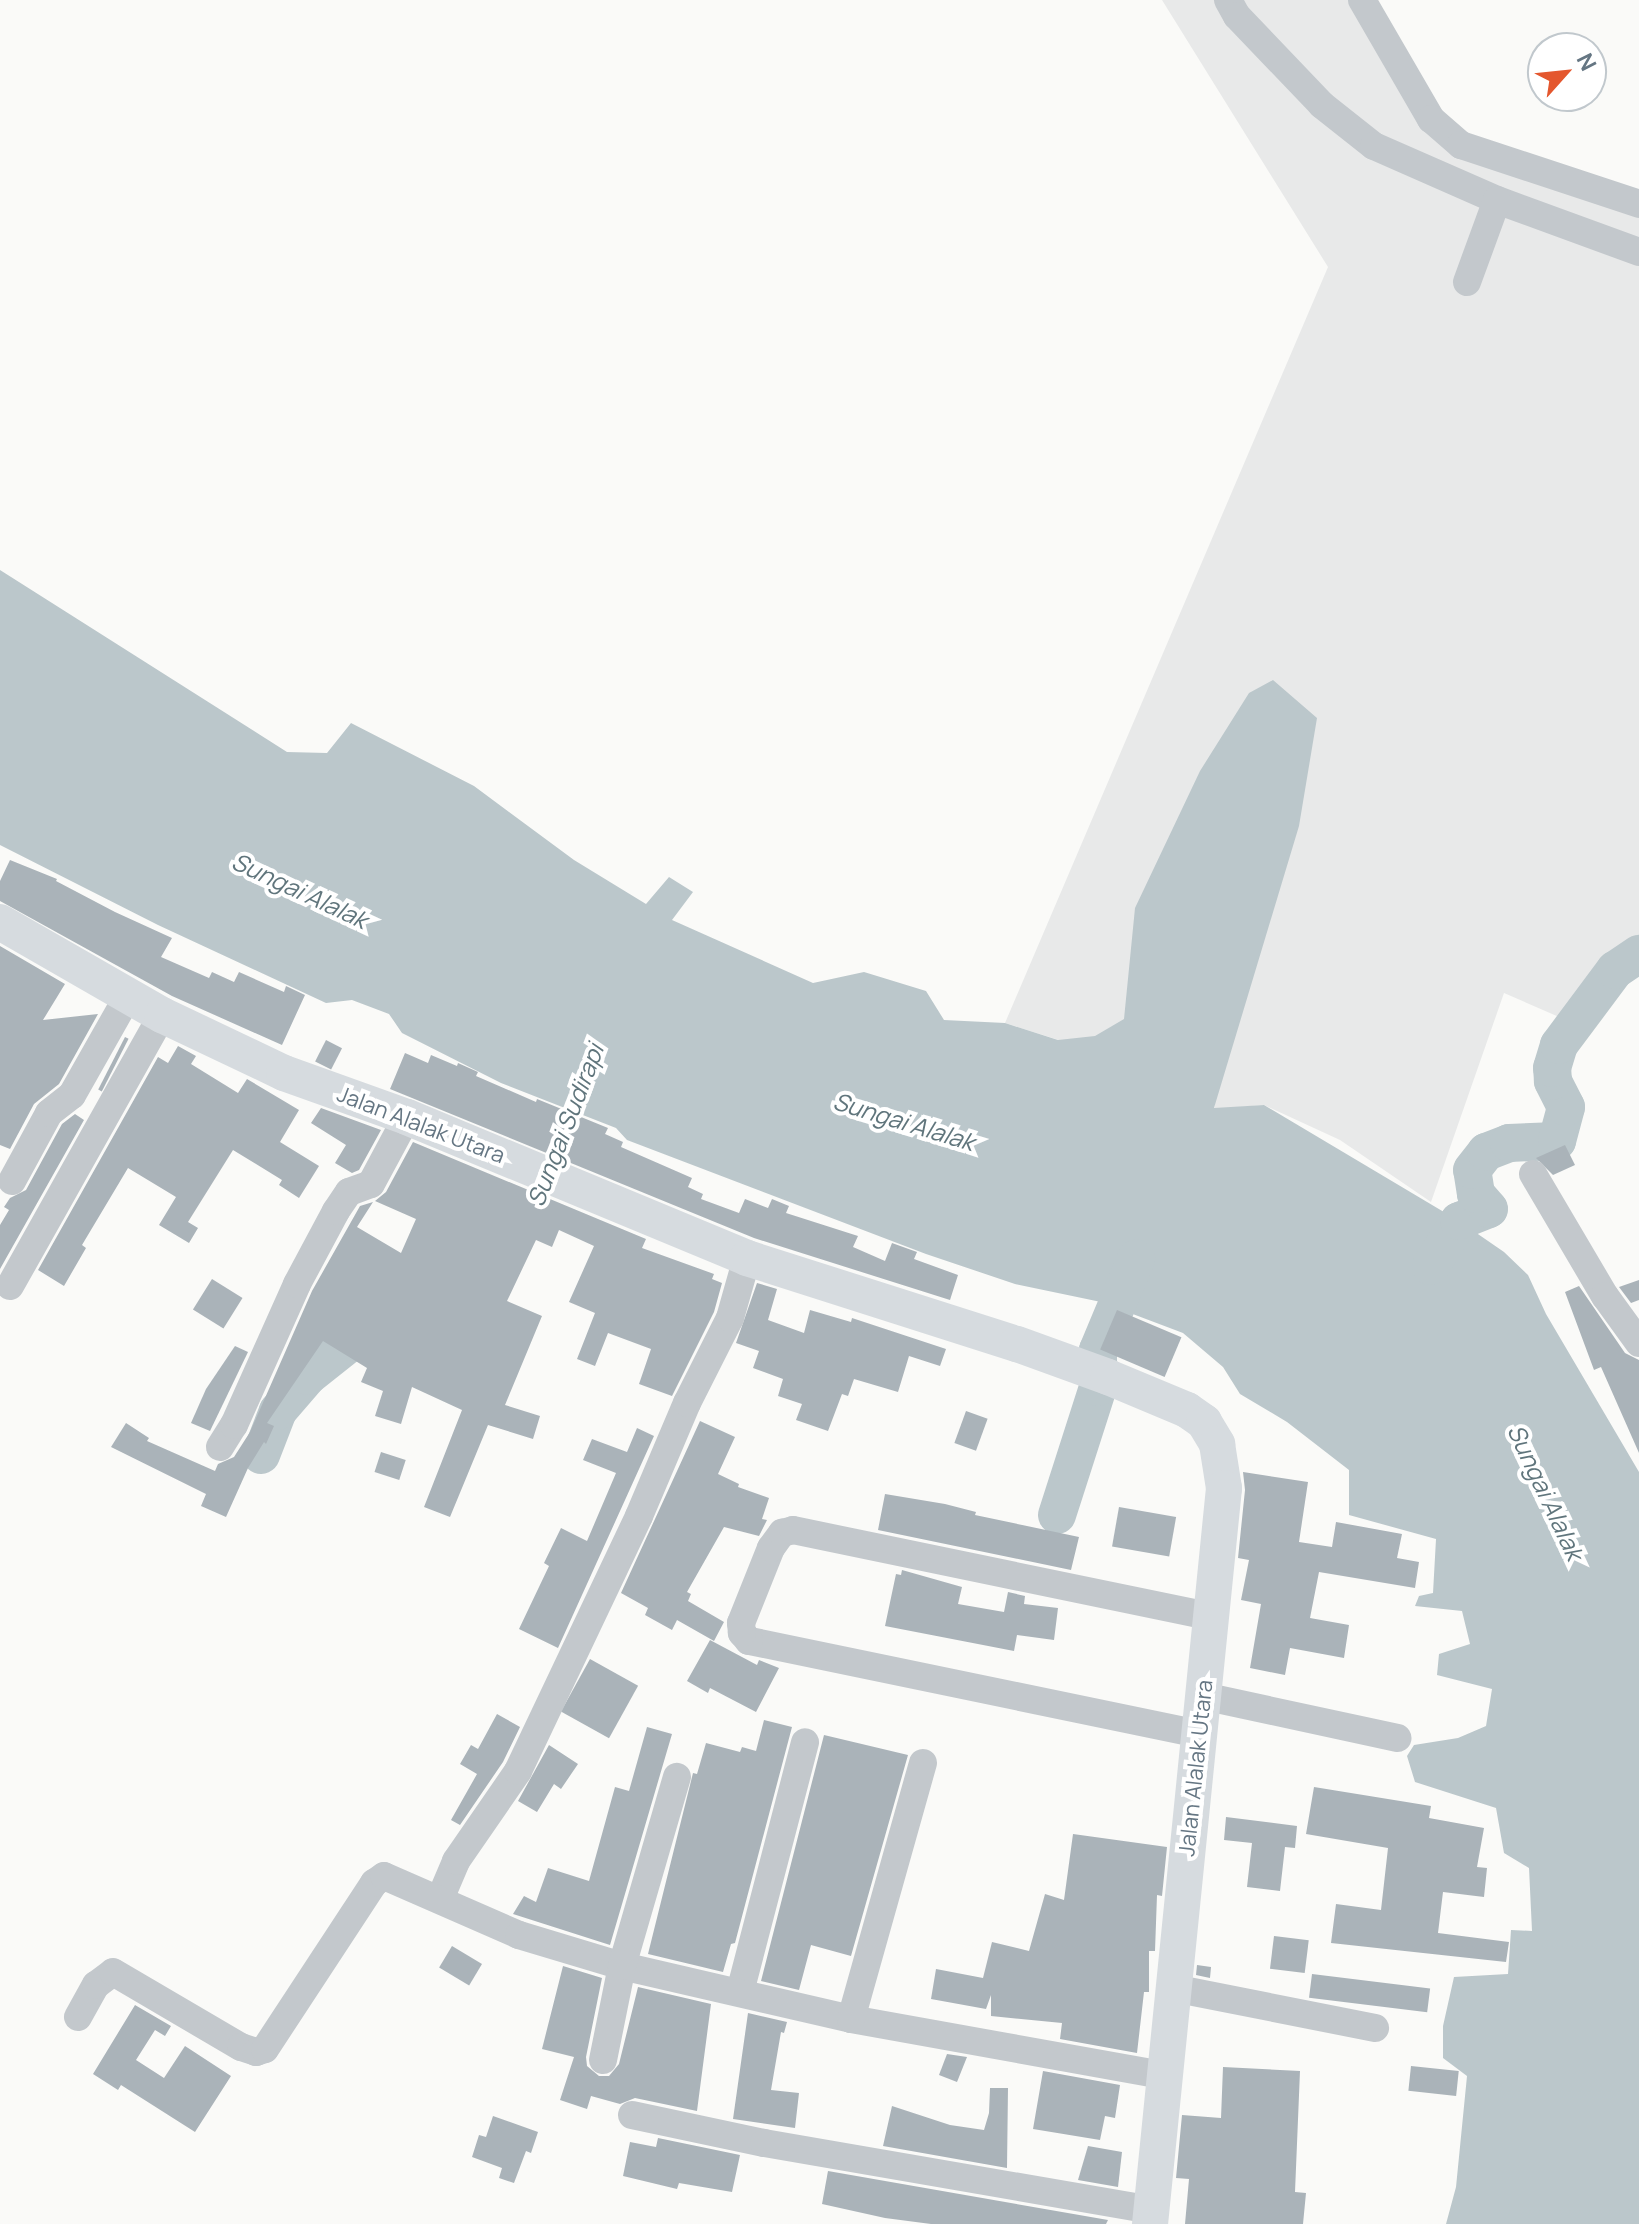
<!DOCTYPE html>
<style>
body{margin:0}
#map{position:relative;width:1639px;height:2224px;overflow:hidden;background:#fafaf8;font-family:Manrope,sans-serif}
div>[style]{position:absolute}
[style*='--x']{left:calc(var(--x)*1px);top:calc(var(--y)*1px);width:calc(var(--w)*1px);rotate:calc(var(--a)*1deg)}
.built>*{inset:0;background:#e8e9e9}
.water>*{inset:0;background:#bbc7cb}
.river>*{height:38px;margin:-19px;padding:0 19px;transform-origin:19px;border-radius:19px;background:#bbc7cb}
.building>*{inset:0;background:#aab3b9;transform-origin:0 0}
.minor>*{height:28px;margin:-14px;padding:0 14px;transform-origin:14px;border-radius:14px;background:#c3c8cc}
.major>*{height:36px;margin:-18px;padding:0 18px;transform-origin:18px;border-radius:18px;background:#d6dbdf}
span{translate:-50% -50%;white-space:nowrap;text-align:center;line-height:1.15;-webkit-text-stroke:8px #fff;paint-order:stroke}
.street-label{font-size:22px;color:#657683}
.water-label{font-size:24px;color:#60757c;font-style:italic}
.north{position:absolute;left:1527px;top:32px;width:80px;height:80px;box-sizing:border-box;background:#fff;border:2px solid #c1c8cd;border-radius:50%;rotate:63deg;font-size:22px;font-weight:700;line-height:32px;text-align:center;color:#657683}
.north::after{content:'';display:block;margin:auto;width:28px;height:36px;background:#e4572e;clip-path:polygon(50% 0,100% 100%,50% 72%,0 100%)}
</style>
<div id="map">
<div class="built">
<div style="clip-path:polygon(1162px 0,1363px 0,1434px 120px,1639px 203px,1639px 939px,1608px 956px,1559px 1017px,1504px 993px,1431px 1202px,1340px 1140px,1264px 1105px,1214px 1109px,1217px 1090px,1005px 1023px,1328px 267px)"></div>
</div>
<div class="water">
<div style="clip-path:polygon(0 570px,287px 752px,327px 753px,351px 723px,474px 786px,574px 860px,646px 904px,669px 877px,693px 892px,672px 920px,813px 983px,864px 972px,926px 991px,944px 1020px,1005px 1023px,1058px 1040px,1095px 1036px,1124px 1019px,1135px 908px,1200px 771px,1249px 693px,1273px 680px,1317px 718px,1299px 826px,1214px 1108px,1264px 1105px,1459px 1221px,1504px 1252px,1528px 1275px,1546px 1314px,1639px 1472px,1639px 2224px,1446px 2224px,1456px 2187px,1467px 2076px,1443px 2058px,1443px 2026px,1454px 1977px,1508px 1974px,1511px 1930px,1532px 1931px,1529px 1868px,1504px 1853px,1496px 1808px,1415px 1782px,1407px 1756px,1414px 1745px,1458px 1738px,1486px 1726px,1492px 1689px,1437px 1675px,1439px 1654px,1470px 1644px,1462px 1611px,1415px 1606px,1419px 1596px,1433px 1593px,1436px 1539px,1349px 1515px,1349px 1470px,1287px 1422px,1240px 1394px,1223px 1367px,1183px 1333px,1101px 1302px,1015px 1284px,926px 1254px,627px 1140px,616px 1128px,501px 1083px,402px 1033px,389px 1014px,352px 1000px,326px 1003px,158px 925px,0 845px)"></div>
</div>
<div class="river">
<div style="--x:1431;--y:1266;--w:53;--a:-58.1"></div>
<div style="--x:1459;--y:1221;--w:32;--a:-22"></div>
<div style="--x:1489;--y:1209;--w:20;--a:-131"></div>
<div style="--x:1476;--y:1194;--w:24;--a:-99"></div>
<div style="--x:1472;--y:1170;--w:23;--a:-52"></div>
<div style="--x:1486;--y:1152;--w:25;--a:-21"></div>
<div style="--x:1509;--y:1143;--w:48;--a:-2.4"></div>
<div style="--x:1557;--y:1141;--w:35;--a:-75"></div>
<div style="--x:1566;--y:1107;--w:29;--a:-117"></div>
<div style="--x:1553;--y:1081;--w:13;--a:-94"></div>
<div style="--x:1552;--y:1068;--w:24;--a:-73"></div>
<div style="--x:1559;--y:1045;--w:94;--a:-53.3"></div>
<div style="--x:1615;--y:970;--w:29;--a:-34"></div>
<div style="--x:261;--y:1455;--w:47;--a:-68.9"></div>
<div style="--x:278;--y:1411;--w:46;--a:-49.4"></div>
<div style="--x:308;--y:1376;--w:55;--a:-38.3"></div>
<div style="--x:351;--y:1342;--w:29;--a:-70"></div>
<div style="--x:361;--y:1315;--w:8;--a:-7"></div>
<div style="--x:1057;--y:1515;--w:134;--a:-72.2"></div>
<div style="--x:1098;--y:1387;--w:37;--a:-90"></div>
<div style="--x:1098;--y:1350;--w:99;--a:-67.3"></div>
</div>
<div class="building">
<div style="clip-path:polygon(10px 860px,57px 879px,56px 881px,115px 912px,172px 938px,161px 957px,209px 978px,212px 972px,234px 982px,239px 972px,284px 992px,286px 986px,305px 995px,282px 1045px,172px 996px,0 901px,0 881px)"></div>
<div style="clip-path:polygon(0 946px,65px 984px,43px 1020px,98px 1014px,59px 1084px,34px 1104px,10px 1149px,0 1145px)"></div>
<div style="left:125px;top:1037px;width:4px;height:59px;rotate:27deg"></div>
<div style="left:326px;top:1040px;width:18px;height:24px;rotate:27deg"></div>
<div style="clip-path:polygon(178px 1046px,196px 1056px,191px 1064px,238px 1093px,247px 1079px,299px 1110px,280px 1142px,319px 1166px,299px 1198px,279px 1185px,282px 1180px,233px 1150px,188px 1222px,198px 1228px,189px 1243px,159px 1225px,176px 1197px,128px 1168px,82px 1245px,86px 1248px,64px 1286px,38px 1270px,158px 1057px,168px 1063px)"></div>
<div style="clip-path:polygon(405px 1053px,428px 1063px,431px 1055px,457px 1066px,458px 1063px,478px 1072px,476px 1076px,536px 1102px,537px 1099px,608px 1128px,605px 1134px,623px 1142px,621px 1147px,692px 1178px,688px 1187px,703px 1194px,701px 1199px,739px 1213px,745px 1199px,768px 1208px,772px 1199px,789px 1206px,786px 1213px,858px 1236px,853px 1247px,885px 1261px,892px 1243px,917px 1252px,914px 1259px,958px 1275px,950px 1300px,754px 1238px,390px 1089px)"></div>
<div style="clip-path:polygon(321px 1108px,381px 1130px,359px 1170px,352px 1173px,335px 1163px,346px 1145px,311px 1123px)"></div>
<div style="clip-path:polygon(75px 1114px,84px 1120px,0 1269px,0 1225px,9px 1210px,4px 1207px,10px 1198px,26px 1190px,62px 1124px)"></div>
<div style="clip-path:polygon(413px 1142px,646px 1239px,642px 1248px,714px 1274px,712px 1279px,722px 1283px,714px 1312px,672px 1396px,639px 1384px,651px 1349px,608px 1333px,595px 1366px,577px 1359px,595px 1313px,569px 1302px,594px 1246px,559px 1230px,552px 1247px,536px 1240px,507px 1301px,542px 1316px,505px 1405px,540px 1416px,533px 1439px,488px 1425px,450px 1517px,424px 1507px,462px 1410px,412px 1387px,401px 1424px,375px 1416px,383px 1391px,361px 1382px,367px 1368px,323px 1341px,267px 1423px,274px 1426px,266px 1444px,264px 1442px,248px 1468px,226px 1517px,201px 1506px,206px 1494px,111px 1447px,126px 1423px,149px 1438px,147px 1441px,215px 1471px,218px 1464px,234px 1457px,250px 1432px,312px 1291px,360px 1206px,373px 1202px,357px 1227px,401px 1253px,416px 1219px,375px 1201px,386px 1192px)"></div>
<div style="clip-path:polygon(1565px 1145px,1575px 1165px,1553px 1175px,1536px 1158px)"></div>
<div style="left:212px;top:1279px;width:36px;height:36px;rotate:32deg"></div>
<div style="clip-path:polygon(1639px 1280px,1639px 1300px,1631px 1303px,1619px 1287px)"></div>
<div style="clip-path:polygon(757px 1283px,777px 1289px,768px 1320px,804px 1333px,810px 1310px,851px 1322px,852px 1318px,946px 1349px,940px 1366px,909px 1356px,898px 1392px,854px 1379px,848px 1396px,842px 1394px,828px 1431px,796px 1420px,802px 1404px,778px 1396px,783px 1379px,753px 1368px,759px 1351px,736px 1343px)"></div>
<div style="clip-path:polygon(1579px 1286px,1625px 1353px,1639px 1360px,1639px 1453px,1601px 1367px,1594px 1370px,1565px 1292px)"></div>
<div style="left:1117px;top:1310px;width:70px;height:43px;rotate:23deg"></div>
<div style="clip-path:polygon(235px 1346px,248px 1352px,210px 1431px,191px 1423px,206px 1389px)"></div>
<div style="left:966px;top:1411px;width:23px;height:34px;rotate:20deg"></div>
<div style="clip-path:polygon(700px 1421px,735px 1437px,718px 1474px,739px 1484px,738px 1487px,769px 1498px,762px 1519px,767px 1520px,759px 1536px,724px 1527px,687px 1592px,691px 1594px,688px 1601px,724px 1622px,714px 1641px,677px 1620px,672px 1630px,645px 1615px,648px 1608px,621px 1593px)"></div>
<div style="clip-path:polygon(637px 1428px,654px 1436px,558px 1648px,519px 1629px,549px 1566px,544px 1563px,561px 1528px,587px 1541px,616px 1473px,583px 1460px,592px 1439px,627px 1452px)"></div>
<div style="left:381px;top:1452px;width:26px;height:21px;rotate:18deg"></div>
<div style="clip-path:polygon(1243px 1472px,1308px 1482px,1299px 1542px,1332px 1547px,1336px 1522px,1402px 1534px,1397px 1558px,1419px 1562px,1415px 1588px,1319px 1572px,1310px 1618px,1349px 1625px,1344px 1658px,1290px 1648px,1285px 1675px,1250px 1668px,1261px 1604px,1241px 1600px,1249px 1560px,1238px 1558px,1245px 1490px)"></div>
<div style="clip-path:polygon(885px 1494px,945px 1504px,976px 1512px,975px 1515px,1079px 1537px,1071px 1570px,878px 1530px)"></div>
<div style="left:1119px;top:1507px;width:58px;height:40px;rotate:10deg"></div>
<div style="clip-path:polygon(902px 1570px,962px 1587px,958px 1604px,1004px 1612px,1008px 1592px,1025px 1596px,1024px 1604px,1058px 1608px,1054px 1640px,1017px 1635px,1014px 1651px,885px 1626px,896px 1574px,901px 1575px)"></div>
<div style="clip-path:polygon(710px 1640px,757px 1665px,759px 1660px,779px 1668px,756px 1712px,710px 1688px,708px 1693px,687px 1681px)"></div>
<div style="left:590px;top:1659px;width:55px;height:60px;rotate:29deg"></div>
<div style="clip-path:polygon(497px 1714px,520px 1727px,503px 1762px,460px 1825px,451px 1820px,477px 1774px,460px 1764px,471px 1745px,478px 1749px)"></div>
<div style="clip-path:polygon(764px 1720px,792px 1727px,735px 1943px,731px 1944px,723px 1972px,648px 1954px,693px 1773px,697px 1774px,706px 1743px,740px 1752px,742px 1747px,756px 1751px)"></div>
<div style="clip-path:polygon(647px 1727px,672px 1734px,610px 1945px,513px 1914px,524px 1896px,536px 1902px,548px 1868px,589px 1881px,615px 1787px,629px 1791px)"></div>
<div style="clip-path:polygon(824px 1735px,908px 1755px,851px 1956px,811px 1945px,799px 1990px,761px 1981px)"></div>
<div style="clip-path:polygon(549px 1745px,578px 1764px,561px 1789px,554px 1784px,537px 1812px,518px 1801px)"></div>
<div style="clip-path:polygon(1314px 1787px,1431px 1806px,1429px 1818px,1484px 1828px,1477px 1867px,1487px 1868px,1484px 1897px,1443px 1892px,1438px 1933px,1509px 1942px,1506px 1962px,1331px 1943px,1336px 1904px,1381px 1910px,1388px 1848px,1306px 1834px)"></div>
<div style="clip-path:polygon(1226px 1817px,1297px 1826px,1295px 1848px,1285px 1847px,1280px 1891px,1247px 1887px,1252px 1843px,1224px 1840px)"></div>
<div style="clip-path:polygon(1073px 1834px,1167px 1847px,1162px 1896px,1157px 1895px,1155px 1951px,1149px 1951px,1149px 1992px,1144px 1992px,1137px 2053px,1060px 2039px,1062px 2023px,991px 2016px,991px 1995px,986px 2009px,931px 1999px,936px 1969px,983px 1978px,992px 1942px,1029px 1951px,1045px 1894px,1064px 1900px)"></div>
<div style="left:1274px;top:1936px;width:35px;height:33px;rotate:7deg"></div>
<div style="left:452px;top:1946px;width:35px;height:25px;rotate:31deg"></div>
<div style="clip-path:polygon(1197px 1965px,1211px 1967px,1210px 1978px,1196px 1975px)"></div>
<div style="clip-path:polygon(563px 1966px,602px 1978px,586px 2057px,587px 2066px,599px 2076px,609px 2076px,619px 2064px,638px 1987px,711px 2004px,697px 2111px,635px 2098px,620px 2104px,591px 2096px,587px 2109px,560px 2100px,574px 2057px,542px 2049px)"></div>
<div style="left:1312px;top:1974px;width:119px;height:24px;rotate:7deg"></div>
<div style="clip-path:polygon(135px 2005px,171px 2026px,165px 2036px,155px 2030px,136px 2060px,164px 2078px,185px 2046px,231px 2076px,195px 2132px,121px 2085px,118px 2090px,93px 2074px)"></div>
<div style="clip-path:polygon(748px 2013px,787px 2022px,784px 2033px,781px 2032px,771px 2090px,799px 2093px,795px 2128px,733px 2119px)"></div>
<div style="clip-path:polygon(947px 2054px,967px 2057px,957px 2082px,939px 2075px)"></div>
<div style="left:1411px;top:2066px;width:48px;height:25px;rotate:6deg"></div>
<div style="clip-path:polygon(1223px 2067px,1300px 2071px,1295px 2192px,1306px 2193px,1303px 2224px,1185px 2224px,1189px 2179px,1176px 2178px,1182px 2115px,1221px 2118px)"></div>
<div style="clip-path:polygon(1043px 2071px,1120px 2085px,1115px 2118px,1105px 2116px,1100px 2140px,1033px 2129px)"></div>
<div style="clip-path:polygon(990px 2088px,1008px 2088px,1007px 2168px,883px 2146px,892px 2106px,950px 2125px,984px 2130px,989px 2113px)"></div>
<div style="clip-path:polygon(493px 2116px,538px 2132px,531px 2153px,526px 2151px,514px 2183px,499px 2178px,502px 2168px,472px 2157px,479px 2135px,486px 2137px)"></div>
<div style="clip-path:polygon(658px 2138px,740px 2155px,732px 2192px,679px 2183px,677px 2189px,623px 2176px,630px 2142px,656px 2147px)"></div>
<div style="clip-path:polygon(1088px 2146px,1122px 2152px,1118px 2187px,1078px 2180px)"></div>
<div style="clip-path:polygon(828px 2171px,1108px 2220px,1106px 2224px,931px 2224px,885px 2218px,822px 2204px)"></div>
</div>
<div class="minor">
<div style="--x:1228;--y:0;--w:18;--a:61"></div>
<div style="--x:1237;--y:16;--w:123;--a:46.3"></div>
<div style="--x:1322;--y:105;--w:66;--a:38.3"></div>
<div style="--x:1374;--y:146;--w:134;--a:23.7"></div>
<div style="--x:1497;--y:200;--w:151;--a:20.1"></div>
<div style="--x:1362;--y:0;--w:138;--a:59.9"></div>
<div style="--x:1431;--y:119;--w:40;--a:41"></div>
<div style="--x:1461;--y:145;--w:188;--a:18.3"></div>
<div style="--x:1467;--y:282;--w:87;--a:-69.9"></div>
<div style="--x:1533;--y:1174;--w:142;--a:59.5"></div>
<div style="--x:1605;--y:1296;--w:58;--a:54.1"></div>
<div style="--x:12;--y:1181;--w:77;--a:-61.4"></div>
<div style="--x:49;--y:1113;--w:29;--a:-38"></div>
<div style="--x:72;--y:1095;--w:114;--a:-60.5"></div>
<div style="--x:10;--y:1286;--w:311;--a:-60.7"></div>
<div style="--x:220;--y:1447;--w:26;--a:-58"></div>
<div style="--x:234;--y:1425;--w:154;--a:-65.9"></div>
<div style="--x:297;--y:1284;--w:83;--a:-61.9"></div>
<div style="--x:336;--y:1211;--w:23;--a:-56"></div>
<div style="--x:349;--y:1192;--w:23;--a:-20"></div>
<div style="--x:371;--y:1184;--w:76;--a:-61.8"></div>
<div style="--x:1203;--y:1696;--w:199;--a:12.2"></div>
<div style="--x:1199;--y:1734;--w:460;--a:-168.3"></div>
<div style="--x:749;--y:1641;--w:11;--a:-131"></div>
<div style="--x:742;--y:1633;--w:10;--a:-96"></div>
<div style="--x:741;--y:1623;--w:81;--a:-68.2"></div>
<div style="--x:771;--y:1548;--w:19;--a:-54"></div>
<div style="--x:782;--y:1533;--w:11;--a:-15"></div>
<div style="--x:793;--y:1530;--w:428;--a:11.7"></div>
<div style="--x:443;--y:1899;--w:7;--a:-90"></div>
<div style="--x:443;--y:1892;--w:34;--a:-67"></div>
<div style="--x:456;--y:1861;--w:109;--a:-55.4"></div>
<div style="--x:518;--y:1771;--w:282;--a:-64.6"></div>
<div style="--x:639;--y:1516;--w:123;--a:-67"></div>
<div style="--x:687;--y:1403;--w:95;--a:-63.2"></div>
<div style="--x:730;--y:1318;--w:62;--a:-74.2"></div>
<div style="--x:1173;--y:1988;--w:206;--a:11.2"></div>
<div style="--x:740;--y:1992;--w:258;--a:-75.4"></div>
<div style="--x:78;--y:2017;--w:37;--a:-61"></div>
<div style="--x:96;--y:1985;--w:21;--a:-37"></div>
<div style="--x:113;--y:1972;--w:148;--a:30.4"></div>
<div style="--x:241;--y:2047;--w:16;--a:18"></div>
<div style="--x:256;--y:2052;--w:9;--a:-18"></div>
<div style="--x:265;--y:2049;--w:199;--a:-56.7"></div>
<div style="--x:374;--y:1883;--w:12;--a:-35"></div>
<div style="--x:384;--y:1876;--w:147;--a:23.6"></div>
<div style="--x:519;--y:1935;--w:108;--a:16.8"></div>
<div style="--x:622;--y:1966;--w:235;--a:13"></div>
<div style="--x:851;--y:2019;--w:317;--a:10.2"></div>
<div style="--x:851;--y:2019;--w:266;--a:-74.3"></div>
<div style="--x:603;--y:2060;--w:96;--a:-78.6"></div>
<div style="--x:622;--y:1966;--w:197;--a:-73.8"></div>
<div style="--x:632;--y:2115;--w:135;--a:12"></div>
<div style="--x:764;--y:2143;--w:393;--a:9.8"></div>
</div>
<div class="major">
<div style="--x:0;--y:922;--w:187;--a:29.9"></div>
<div style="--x:162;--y:1015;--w:135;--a:25.4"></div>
<div style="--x:284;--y:1073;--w:131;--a:19.7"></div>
<div style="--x:407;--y:1117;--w:368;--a:22.5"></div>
<div style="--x:747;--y:1258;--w:283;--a:17.7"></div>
<div style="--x:1017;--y:1344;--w:97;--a:19.9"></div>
<div style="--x:1108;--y:1377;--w:86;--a:22.7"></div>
<div style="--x:1187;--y:1410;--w:21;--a:35"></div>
<div style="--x:1204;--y:1422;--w:26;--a:59"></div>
<div style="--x:1217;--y:1444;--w:45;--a:81"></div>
<div style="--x:1224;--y:1488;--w:740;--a:95.74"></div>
</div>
<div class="street-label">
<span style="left:421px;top:1125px;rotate:21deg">Jalan Alalak Utara</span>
<span style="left:1196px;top:1768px;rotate:-84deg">Jalan Alalak Utara</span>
</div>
<div class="water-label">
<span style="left:300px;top:890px;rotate:25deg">Sungai Alalak</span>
<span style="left:904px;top:1121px;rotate:17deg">Sungai Alalak</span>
<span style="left:565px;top:1125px;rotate:-69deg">Sungai Sudirapi</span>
<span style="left:1546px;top:1492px;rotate:65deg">Sungai Alalak</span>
</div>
<div class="north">N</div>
</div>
